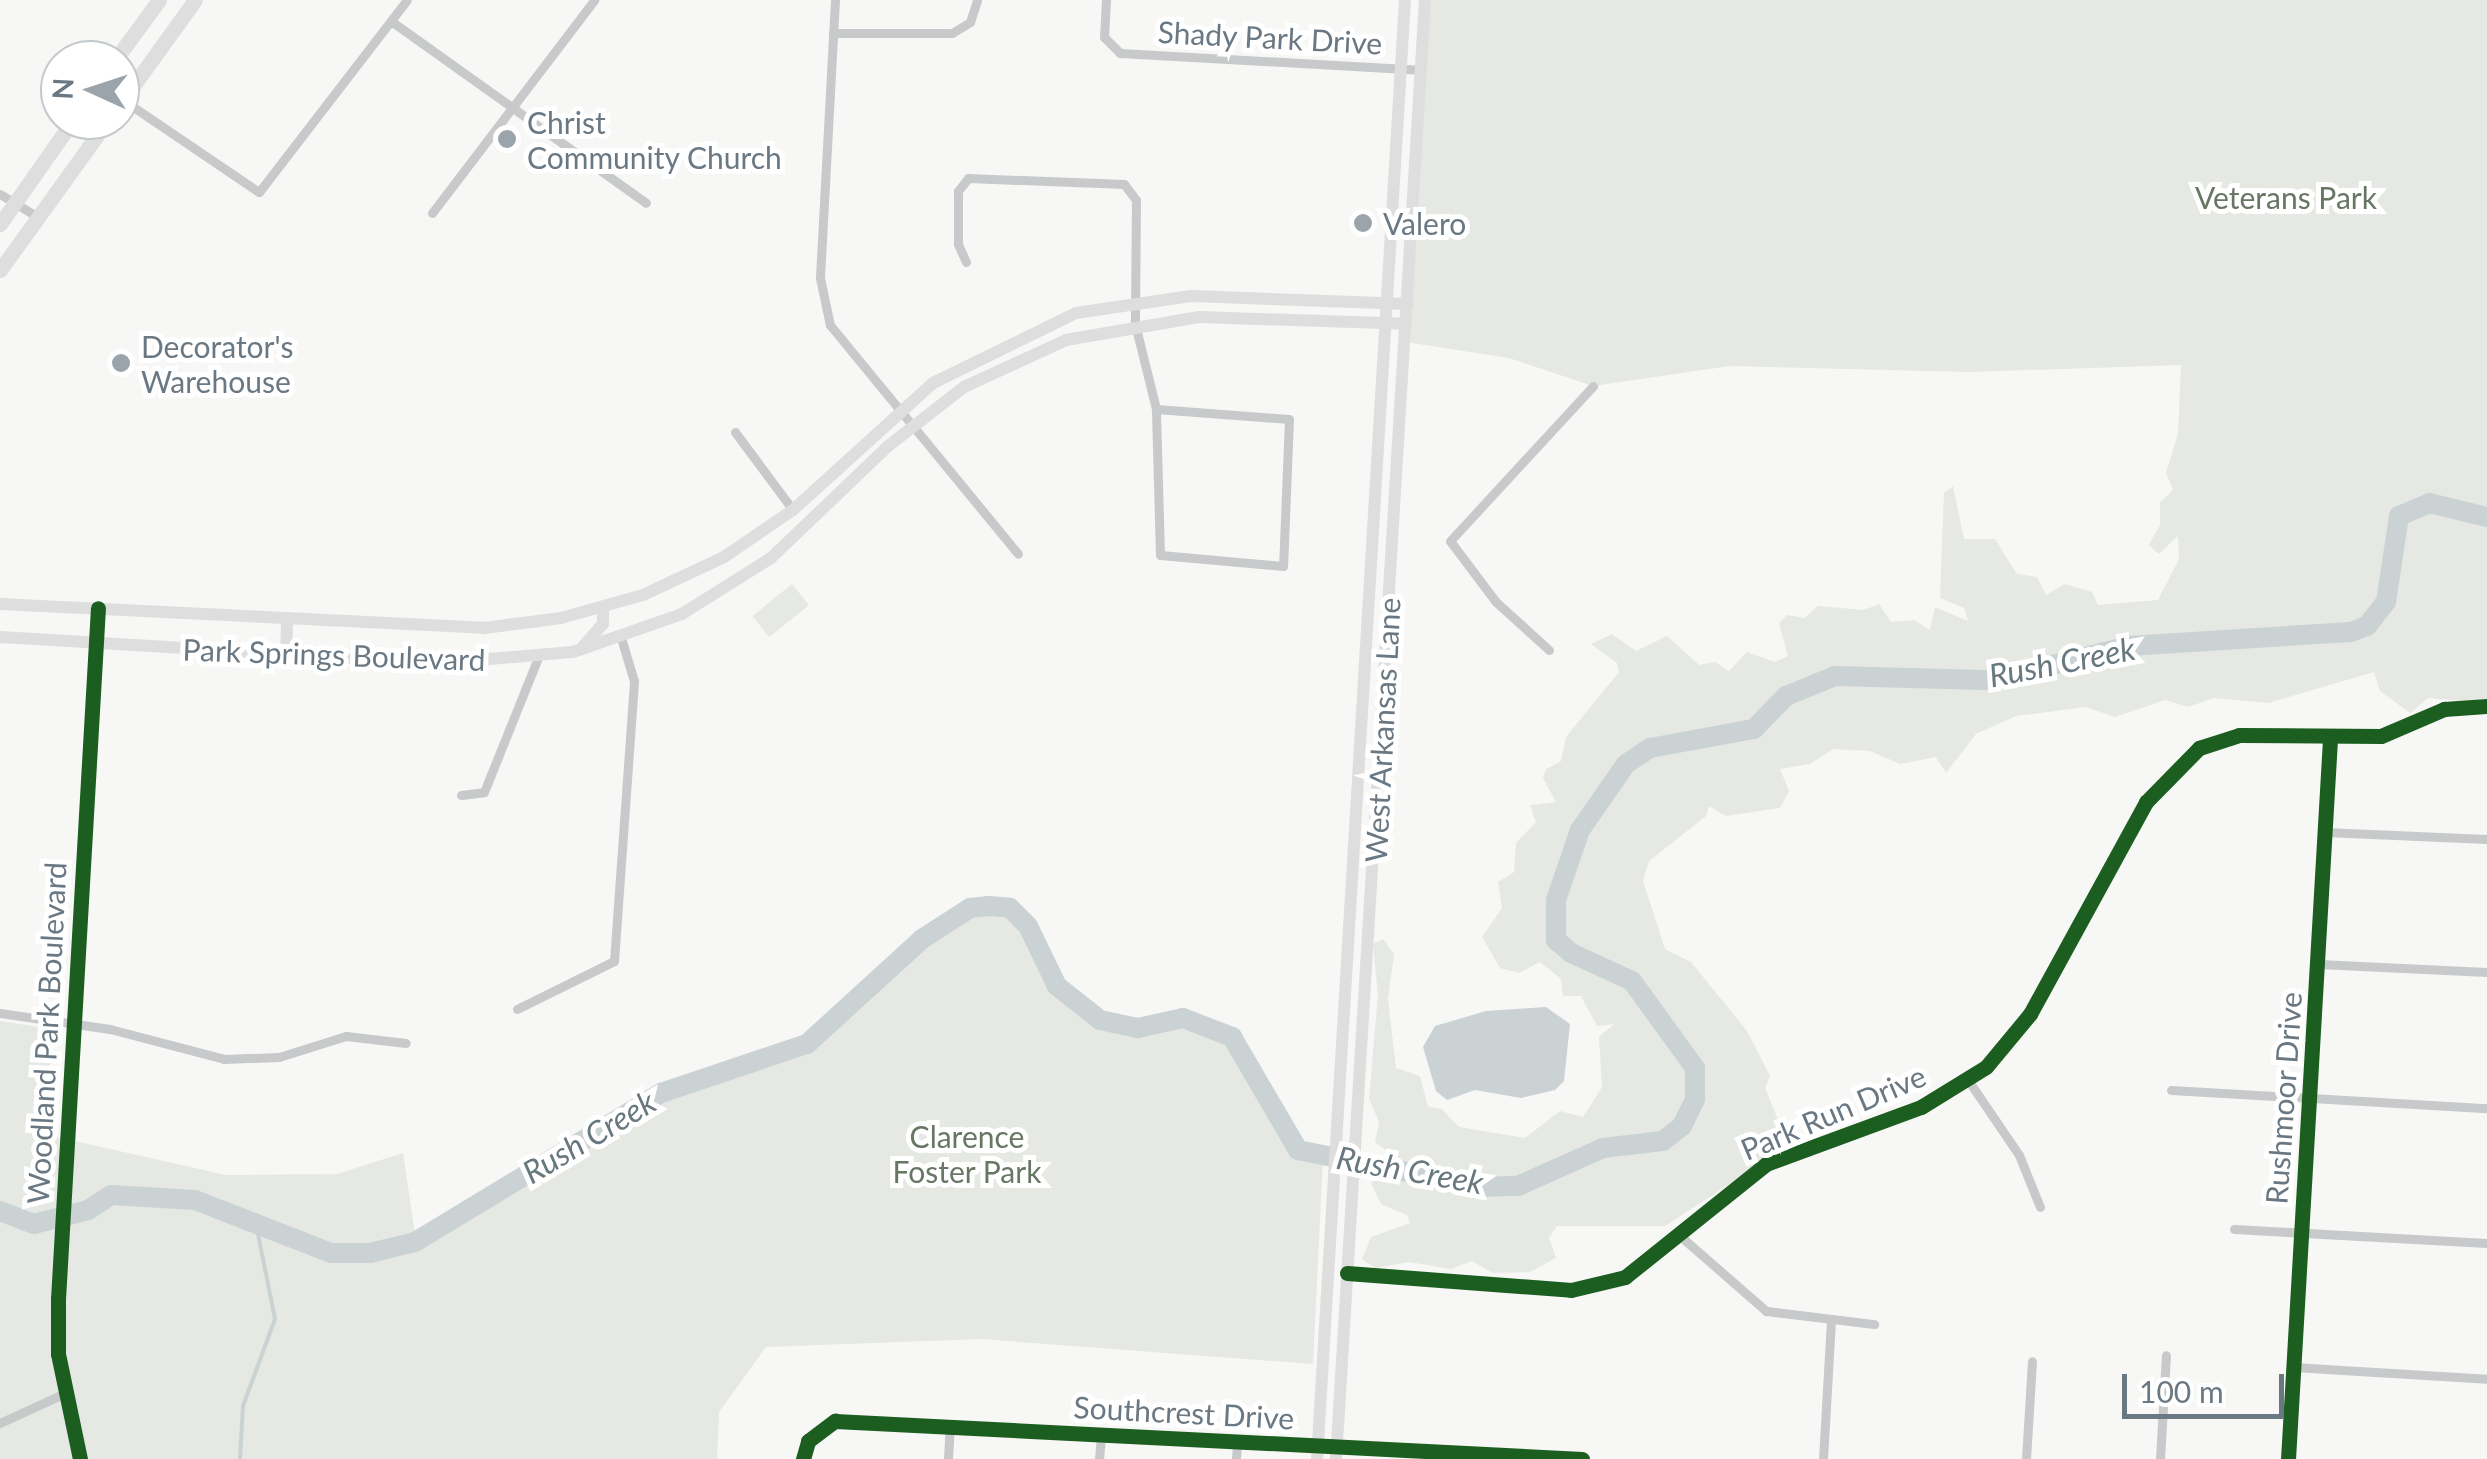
<!DOCTYPE html>
<style>
body{margin:0}
#map{position:relative;width:2487px;height:1459px;overflow:hidden;background:#f7f7f6;font-family:Lato,sans-serif}
div>[style]{position:absolute}
[style*='--x']{left:calc(var(--x)*1px);top:calc(var(--y)*1px);width:calc(var(--w)*1px);rotate:calc(var(--a)*1deg)}
.green>*{inset:0;background:#e6e8e4;transform-origin:0 0}
.water>*{inset:0;background:#cbd2d4}
.stream>*{height:4px;margin:-2px;padding:0 2px;transform-origin:2px;border-radius:2px;background:#cbd2d4}
.river>*{height:20px;margin:-10px;padding:0 10px;transform-origin:10px;border-radius:10px;background:#cbd2d4}
.street>*{height:9px;margin:-4.5px;padding:0 4.5px;transform-origin:4.5px;border-radius:4.5px;background:#c8c9ca}
.secondary>*{height:12px;margin:-6px;padding:0 6px;transform-origin:6px;border-radius:6px;background:#dedede}
.primary>*{height:15px;margin:-7.5px;padding:0 7.5px;transform-origin:7.5px;border-radius:7.5px;background:#dedede}
.cycleway>*{height:15px;margin:-7.5px;padding:0 7.5px;transform-origin:7.5px;border-radius:7.5px;background:#1b5e20}
.dots>*{width:28px;height:28px;translate:-50% -50%;box-sizing:border-box;border:5px solid #fff;border-radius:50%}
span{translate:-50% -50%;white-space:nowrap;text-align:center;line-height:1.15;-webkit-text-stroke:10px #fff;paint-order:stroke}
.street-label{font-size:30px;color:#6a7883}
.poi-label{font-size:30px;color:#6a7883}
.left{translate:0 -50%;text-align:left}
.park-label{font-size:30px;color:#687664}
.water-label{font-size:32px;color:#67787f;font-style:italic}
.north{position:absolute;left:40px;top:40px;width:100px;height:100px;box-sizing:border-box;background:#fff;border:2px solid #c3c9cd;border-radius:50%;rotate:273deg;font-size:28px;font-weight:700;line-height:40px;text-align:center;color:#6a7883}
.north::after{content:'';display:block;margin:auto;width:35px;height:45px;background:#9ba4ab;clip-path:polygon(50% 0,100% 100%,50% 72%,0 100%)}
.scale{position:absolute;left:2122px;top:1374px;width:162px;height:45px;box-sizing:border-box;border:5px solid #6a7883;border-top:0;padding-left:12px;font-size:30px;line-height:35px;white-space:nowrap;color:#6a7883;-webkit-text-stroke:8px #fff;paint-order:stroke}
</style>
<div id="map">
<div class="green">
<div style="clip-path:polygon(1426px 0,2487px 0,2487px 703px,2428px 698px,2410px 713px,2380px 691px,2374px 672px,2268px 703px,2214px 698px,2188px 707px,2165px 700px,2115px 717px,2086px 707px,2016px 716px,1976px 734px,1946px 773px,1936px 757px,1900px 764px,1870px 751px,1833px 749px,1810px 764px,1780px 769px,1789px 791px,1780px 808px,1726px 816px,1709px 806px,1706px 816px,1649px 861px,1643px 881px,1665px 949px,1691px 962px,1747px 1031px,1770px 1076px,1765px 1088px,1785px 1137px,1765px 1161px,1665px 1226px,1557px 1226px,1549px 1238px,1556px 1258px,1530px 1272px,1493px 1273px,1472px 1261px,1451px 1269px,1409px 1262px,1375px 1268px,1362px 1259px,1371px 1237px,1410px 1223px,1407px 1215px,1381px 1204px,1371px 1183px,1393px 1156px,1375px 1142px,1379px 1122px,1369px 1099px,1378px 995px,1373px 944px,1383px 939px,1394px 954px,1388px 999px,1396px 1068px,1420px 1076px,1428px 1107px,1442px 1109px,1459px 1127px,1525px 1138px,1560px 1111px,1583px 1117px,1602px 1087px,1599px 1037px,1614px 1024px,1597px 1026px,1581px 996px,1563px 996px,1561px 979px,1540px 962px,1519px 973px,1500px 968px,1482px 937px,1502px 908px,1498px 882px,1514px 872px,1516px 843px,1536px 822px,1530px 805px,1556px 802px,1543px 778px,1546px 769px,1561px 761px,1566px 737px,1619px 672px,1617px 663px,1591px 644px,1612px 634px,1636px 651px,1667px 636px,1699px 665px,1715px 662px,1729px 671px,1747px 652px,1775px 662px,1788px 656px,1779px 623px,1787px 615px,1804px 618px,1818px 606px,1864px 610px,1879px 604px,1891px 622px,1914px 620px,1930px 630px,1935px 607px,1968px 621px,1964px 608px,1940px 598px,1944px 493px,1953px 486px,1964px 539px,1995px 539px,2017px 574px,2037px 577px,2046px 595px,2065px 584px,2092px 592px,2098px 605px,2158px 600px,2179px 559px,2178px 536px,2159px 554px,2149px 545px,2160px 525px,2160px 502px,2173px 490px,2166px 473px,2178px 434px,2181px 365px,1968px 372px,1730px 366px,1593px 386px,1509px 358px,1406px 342px)"></div>
<div style="left:792px;top:584px;width:27px;height:51px;rotate:51deg"></div>
<div style="clip-path:polygon(970px 908px,1010px 908px,1028px 926px,1057px 986px,1100px 1020px,1138px 1028px,1183px 1018px,1232px 1037px,1297px 1150px,1323px 1158px,1313px 1364px,981px 1339px,766px 1347px,719px 1412px,717px 1459px,0 1459px,0 1021px,51px 1029px,48px 1135px,226px 1175px,337px 1174px,403px 1153px,416px 1241px,661px 1093px,807px 1043px,922px 939px)"></div>
</div>
<div class="water">
<div style="clip-path:polygon(1546px 1007px,1570px 1024px,1564px 1081px,1555px 1090px,1521px 1098px,1475px 1090px,1447px 1100px,1436px 1091px,1423px 1047px,1435px 1026px,1486px 1011px)"></div>
</div>
<div class="stream">
<div style="--x:240;--y:1459;--w:53;--a:-86.8"></div>
<div style="--x:243;--y:1406;--w:93;--a:-69.8"></div>
<div style="--x:275;--y:1319;--w:102;--a:-101.3"></div>
</div>
<div class="river">
<div style="--x:0;--y:1211;--w:36;--a:21"></div>
<div style="--x:34;--y:1224;--w:56;--a:-14.5"></div>
<div style="--x:88;--y:1210;--w:27;--a:-33"></div>
<div style="--x:111;--y:1195;--w:84;--a:3.4"></div>
<div style="--x:195;--y:1200;--w:146;--a:21.3"></div>
<div style="--x:331;--y:1253;--w:39;--a:0"></div>
<div style="--x:370;--y:1253;--w:46;--a:-13.7"></div>
<div style="--x:415;--y:1242;--w:288;--a:-31.2"></div>
<div style="--x:661;--y:1093;--w:154;--a:-18.6"></div>
<div style="--x:807;--y:1044;--w:156;--a:-42.4"></div>
<div style="--x:922;--y:939;--w:57;--a:-32.9"></div>
<div style="--x:970;--y:908;--w:19;--a:-6"></div>
<div style="--x:989;--y:906;--w:21;--a:5"></div>
<div style="--x:1010;--y:908;--w:25;--a:45"></div>
<div style="--x:1028;--y:926;--w:67;--a:64.2"></div>
<div style="--x:1057;--y:986;--w:55;--a:38.3"></div>
<div style="--x:1100;--y:1020;--w:39;--a:12"></div>
<div style="--x:1138;--y:1028;--w:46;--a:-12.5"></div>
<div style="--x:1183;--y:1018;--w:53;--a:21.2"></div>
<div style="--x:1232;--y:1037;--w:131;--a:59.7"></div>
<div style="--x:1298;--y:1150;--w:187;--a:11.4"></div>
<div style="--x:1481;--y:1187;--w:37;--a:-2"></div>
<div style="--x:1518;--y:1186;--w:93;--a:-24.1"></div>
<div style="--x:1603;--y:1148;--w:60;--a:-6.7"></div>
<div style="--x:1663;--y:1141;--w:24;--a:-38"></div>
<div style="--x:1682;--y:1126;--w:30;--a:-64"></div>
<div style="--x:1695;--y:1099;--w:31;--a:-90"></div>
<div style="--x:1695;--y:1068;--w:107;--a:-125.9"></div>
<div style="--x:1632;--y:981;--w:67;--a:-155.3"></div>
<div style="--x:1571;--y:953;--w:20;--a:-139"></div>
<div style="--x:1556;--y:940;--w:40;--a:-90"></div>
<div style="--x:1556;--y:900;--w:74;--a:-71.1"></div>
<div style="--x:1580;--y:830;--w:80;--a:-55.1"></div>
<div style="--x:1626;--y:764;--w:29;--a:-34"></div>
<div style="--x:1650;--y:748;--w:106;--a:-10.4"></div>
<div style="--x:1754;--y:729;--w:46;--a:-45.9"></div>
<div style="--x:1786;--y:696;--w:53;--a:-22.2"></div>
<div style="--x:1835;--y:676;--w:158;--a:1.5"></div>
<div style="--x:1993;--y:680;--w:139;--a:-14.1"></div>
<div style="--x:2128;--y:646;--w:223;--a:-3.6"></div>
<div style="--x:2351;--y:632;--w:17;--a:-21"></div>
<div style="--x:2367;--y:626;--w:31;--a:-52"></div>
<div style="--x:2386;--y:602;--w:87;--a:-81.4"></div>
<div style="--x:2399;--y:516;--w:33;--a:-23"></div>
<div style="--x:2429;--y:503;--w:60;--a:13.6"></div>
</div>
<div class="street">
<div style="--x:835;--y:0;--w:278;--a:93.1"></div>
<div style="--x:820;--y:278;--w:48;--a:78"></div>
<div style="--x:830;--y:325;--w:296;--a:50.6"></div>
<div style="--x:1106;--y:0;--w:37;--a:93"></div>
<div style="--x:1104;--y:37;--w:23;--a:45"></div>
<div style="--x:1120;--y:53;--w:300;--a:3.2"></div>
<div style="--x:391;--y:21;--w:313;--a:35.5"></div>
<div style="--x:833;--y:33;--w:119;--a:0"></div>
<div style="--x:952;--y:33;--w:21;--a:-31"></div>
<div style="--x:970;--y:22;--w:23;--a:-72"></div>
<div style="--x:123;--y:100;--w:164;--a:34.1"></div>
<div style="--x:259;--y:192;--w:242;--a:-52.4"></div>
<div style="--x:0;--y:194;--w:44;--a:31.2"></div>
<div style="--x:432;--y:213;--w:268;--a:-52.7"></div>
<div style="--x:966;--y:262;--w:20;--a:-114"></div>
<div style="--x:958;--y:244;--w:53;--a:-90"></div>
<div style="--x:958;--y:191;--w:16;--a:-52"></div>
<div style="--x:968;--y:178;--w:156;--a:2.2"></div>
<div style="--x:1124;--y:184;--w:20;--a:53"></div>
<div style="--x:1136;--y:200;--w:124;--a:90.5"></div>
<div style="--x:1135;--y:324;--w:88;--a:76.1"></div>
<div style="--x:1156;--y:409;--w:133;--a:4.3"></div>
<div style="--x:1289;--y:419;--w:147;--a:92.3"></div>
<div style="--x:1283;--y:566;--w:123;--a:-174.9"></div>
<div style="--x:1160;--y:555;--w:146;--a:-91.6"></div>
<div style="--x:735;--y:432;--w:97;--a:53.4"></div>
<div style="--x:1549;--y:650;--w:72;--a:-137.8"></div>
<div style="--x:1496;--y:602;--w:76;--a:-127"></div>
<div style="--x:1450;--y:541;--w:211;--a:-47.3"></div>
<div style="--x:461;--y:795;--w:23;--a:-7"></div>
<div style="--x:484;--y:792;--w:144;--a:-68.1"></div>
<div style="--x:2325;--y:832;--w:162;--a:2.5"></div>
<div style="--x:2319;--y:964;--w:168;--a:2.7"></div>
<div style="--x:517;--y:1009;--w:108;--a:-26.3"></div>
<div style="--x:614;--y:961;--w:281;--a:-85.9"></div>
<div style="--x:634;--y:681;--w:45;--a:-106.8"></div>
<div style="--x:0;--y:1013;--w:111;--a:8.3"></div>
<div style="--x:110;--y:1029;--w:118;--a:14.7"></div>
<div style="--x:224;--y:1059;--w:55;--a:-2.1"></div>
<div style="--x:279;--y:1057;--w:70;--a:-17.4"></div>
<div style="--x:346;--y:1036;--w:60;--a:6.7"></div>
<div style="--x:1968;--y:1080;--w:91;--a:55.8"></div>
<div style="--x:2019;--y:1155;--w:56;--a:68"></div>
<div style="--x:2171;--y:1090;--w:317;--a:3.3"></div>
<div style="--x:2234;--y:1229;--w:253;--a:3.2"></div>
<div style="--x:1679;--y:1235;--w:116;--a:41.1"></div>
<div style="--x:1766;--y:1311;--w:109;--a:6.9"></div>
<div style="--x:1347;--y:1273;--w:225;--a:4.3"></div>
<div style="--x:1571;--y:1290;--w:56;--a:-13.5"></div>
<div style="--x:1625;--y:1277;--w:181;--a:-38.7"></div>
<div style="--x:1766;--y:1164;--w:165;--a:-20.2"></div>
<div style="--x:1921;--y:1107;--w:76;--a:-31.6"></div>
<div style="--x:1986;--y:1067;--w:69;--a:-50.3"></div>
<div style="--x:2030;--y:1014;--w:242;--a:-61.3"></div>
<div style="--x:2146;--y:802;--w:76;--a:-45.5"></div>
<div style="--x:2199;--y:748;--w:42;--a:-18"></div>
<div style="--x:2239;--y:735;--w:142;--a:0.4"></div>
<div style="--x:2381;--y:736;--w:69;--a:-23.2"></div>
<div style="--x:2444;--y:709;--w:43;--a:-4"></div>
<div style="--x:2293;--y:1367;--w:194;--a:3.5"></div>
<div style="--x:0;--y:1423;--w:72;--a:-24.8"></div>
<div style="--x:803;--y:1459;--w:19;--a:-74"></div>
<div style="--x:808;--y:1441;--w:34;--a:-37"></div>
<div style="--x:835;--y:1421;--w:748;--a:2.91"></div>
<div style="--x:948;--y:1459;--w:33;--a:-87"></div>
<div style="--x:1099;--y:1459;--w:24;--a:-85"></div>
<div style="--x:1236;--y:1459;--w:15;--a:-86"></div>
<div style="--x:1823;--y:1459;--w:137;--a:-86.7"></div>
<div style="--x:2026;--y:1459;--w:98;--a:-86.5"></div>
<div style="--x:2160;--y:1459;--w:104;--a:-86.7"></div>
<div style="--x:2288;--y:1459;--w:720;--a:-86.66"></div>
</div>
<div class="secondary">
<div style="--x:0;--y:604;--w:485;--a:2.8"></div>
<div style="--x:484;--y:628;--w:78;--a:-7.4"></div>
<div style="--x:561;--y:618;--w:85;--a:-15.7"></div>
<div style="--x:643;--y:595;--w:89;--a:-25.1"></div>
<div style="--x:724;--y:557;--w:83;--a:-34.3"></div>
<div style="--x:793;--y:510;--w:189;--a:-42.2"></div>
<div style="--x:933;--y:383;--w:159;--a:-26.1"></div>
<div style="--x:1076;--y:313;--w:116;--a:-8.4"></div>
<div style="--x:1191;--y:296;--w:217;--a:2.1"></div>
<div style="--x:0;--y:637;--w:445;--a:3.4"></div>
<div style="--x:444;--y:663;--w:129;--a:-4.9"></div>
<div style="--x:573;--y:652;--w:115;--a:-19.2"></div>
<div style="--x:682;--y:614;--w:105;--a:-32.2"></div>
<div style="--x:771;--y:558;--w:161;--a:-43.7"></div>
<div style="--x:887;--y:447;--w:98;--a:-37.9"></div>
<div style="--x:964;--y:387;--w:112;--a:-24.7"></div>
<div style="--x:1066;--y:340;--w:135;--a:-9.8"></div>
<div style="--x:1199;--y:317;--w:207;--a:1.9"></div>
<div style="--x:581;--y:649;--w:33;--a:-49"></div>
<div style="--x:603;--y:624;--w:16;--a:-90"></div>
<div style="--x:286;--y:654;--w:36;--a:-88"></div>
<div style="--x:80;--y:1459;--w:107;--a:-101.8"></div>
<div style="--x:58;--y:1354;--w:55;--a:-90"></div>
<div style="--x:58;--y:1299;--w:692;--a:-86.69"></div>
<div style="--x:1317;--y:1459;--w:1462;--a:-86.55"></div>
<div style="--x:1336;--y:1459;--w:1462;--a:-86.51"></div>
</div>
<div class="primary">
<div style="--x:115;--y:60;--w:74;--a:-53.7"></div>
<div style="--x:120;--y:104;--w:128;--a:-54.2"></div>
<div style="--x:0;--y:224;--w:127;--a:-54.9"></div>
<div style="--x:0;--y:270;--w:185;--a:-54.2"></div>
</div>
<div class="cycleway">
<div style="--x:1347;--y:1273;--w:225;--a:4.3"></div>
<div style="--x:1571;--y:1290;--w:56;--a:-13.5"></div>
<div style="--x:1625;--y:1277;--w:181;--a:-38.7"></div>
<div style="--x:1766;--y:1164;--w:165;--a:-20.2"></div>
<div style="--x:1921;--y:1107;--w:76;--a:-31.6"></div>
<div style="--x:1986;--y:1067;--w:69;--a:-50.3"></div>
<div style="--x:2030;--y:1014;--w:242;--a:-61.3"></div>
<div style="--x:2146;--y:802;--w:76;--a:-45.5"></div>
<div style="--x:2199;--y:748;--w:42;--a:-18"></div>
<div style="--x:2239;--y:735;--w:142;--a:0.4"></div>
<div style="--x:2381;--y:736;--w:69;--a:-23.2"></div>
<div style="--x:2444;--y:709;--w:43;--a:-4"></div>
<div style="--x:80;--y:1459;--w:107;--a:-101.8"></div>
<div style="--x:58;--y:1354;--w:55;--a:-90"></div>
<div style="--x:58;--y:1299;--w:692;--a:-86.69"></div>
<div style="--x:803;--y:1459;--w:19;--a:-74"></div>
<div style="--x:808;--y:1441;--w:34;--a:-37"></div>
<div style="--x:835;--y:1421;--w:748;--a:2.91"></div>
<div style="--x:2288;--y:1459;--w:720;--a:-86.66"></div>
</div>
<div class="dots">
<div style="left:507px;top:139px;background:#9ba4ab"></div>
<div style="left:1363px;top:223px;background:#9ba4ab"></div>
<div style="left:121px;top:363px;background:#9ba4ab"></div>
</div>
<div class="street-label">
<span style="left:1270px;top:37px;rotate:3deg">Shady Park Drive</span>
<span style="left:334px;top:654px;rotate:2deg">Park Springs Boulevard</span>
<span style="left:1382px;top:730px;rotate:-87deg">West Arkansas Lane</span>
<span style="left:46px;top:1033px;rotate:-87deg">Woodland Park Boulevard</span>
<span style="left:2283px;top:1098px;rotate:-86deg">Rushmoor Drive</span>
<span style="left:1833px;top:1112px;rotate:-23deg">Park Run Drive</span>
<span style="left:1184px;top:1412px;rotate:3deg">Southcrest Drive</span>
</div>
<div class="poi-label">
<span class="left" style="left:527px;top:139px">Christ<br>Community Church</span>
<span class="left" style="left:1383px;top:223px">Valero</span>
<span class="left" style="left:141px;top:363px">Decorator's<br>Warehouse</span>
</div>
<div class="park-label">
<span style="left:2286px;top:197px">Veterans Park</span>
<span style="left:967px;top:1153px">Clarence<br>Foster Park</span>
</div>
<div class="water-label">
<span style="left:2062px;top:662px;rotate:-11deg">Rush Creek</span>
<span style="left:589px;top:1137px;rotate:-31deg">Rush Creek</span>
<span style="left:1410px;top:1170px;rotate:10deg">Rush Creek</span>
</div>
<div class="north">N</div>
<div class="scale">100 m</div>
</div>
